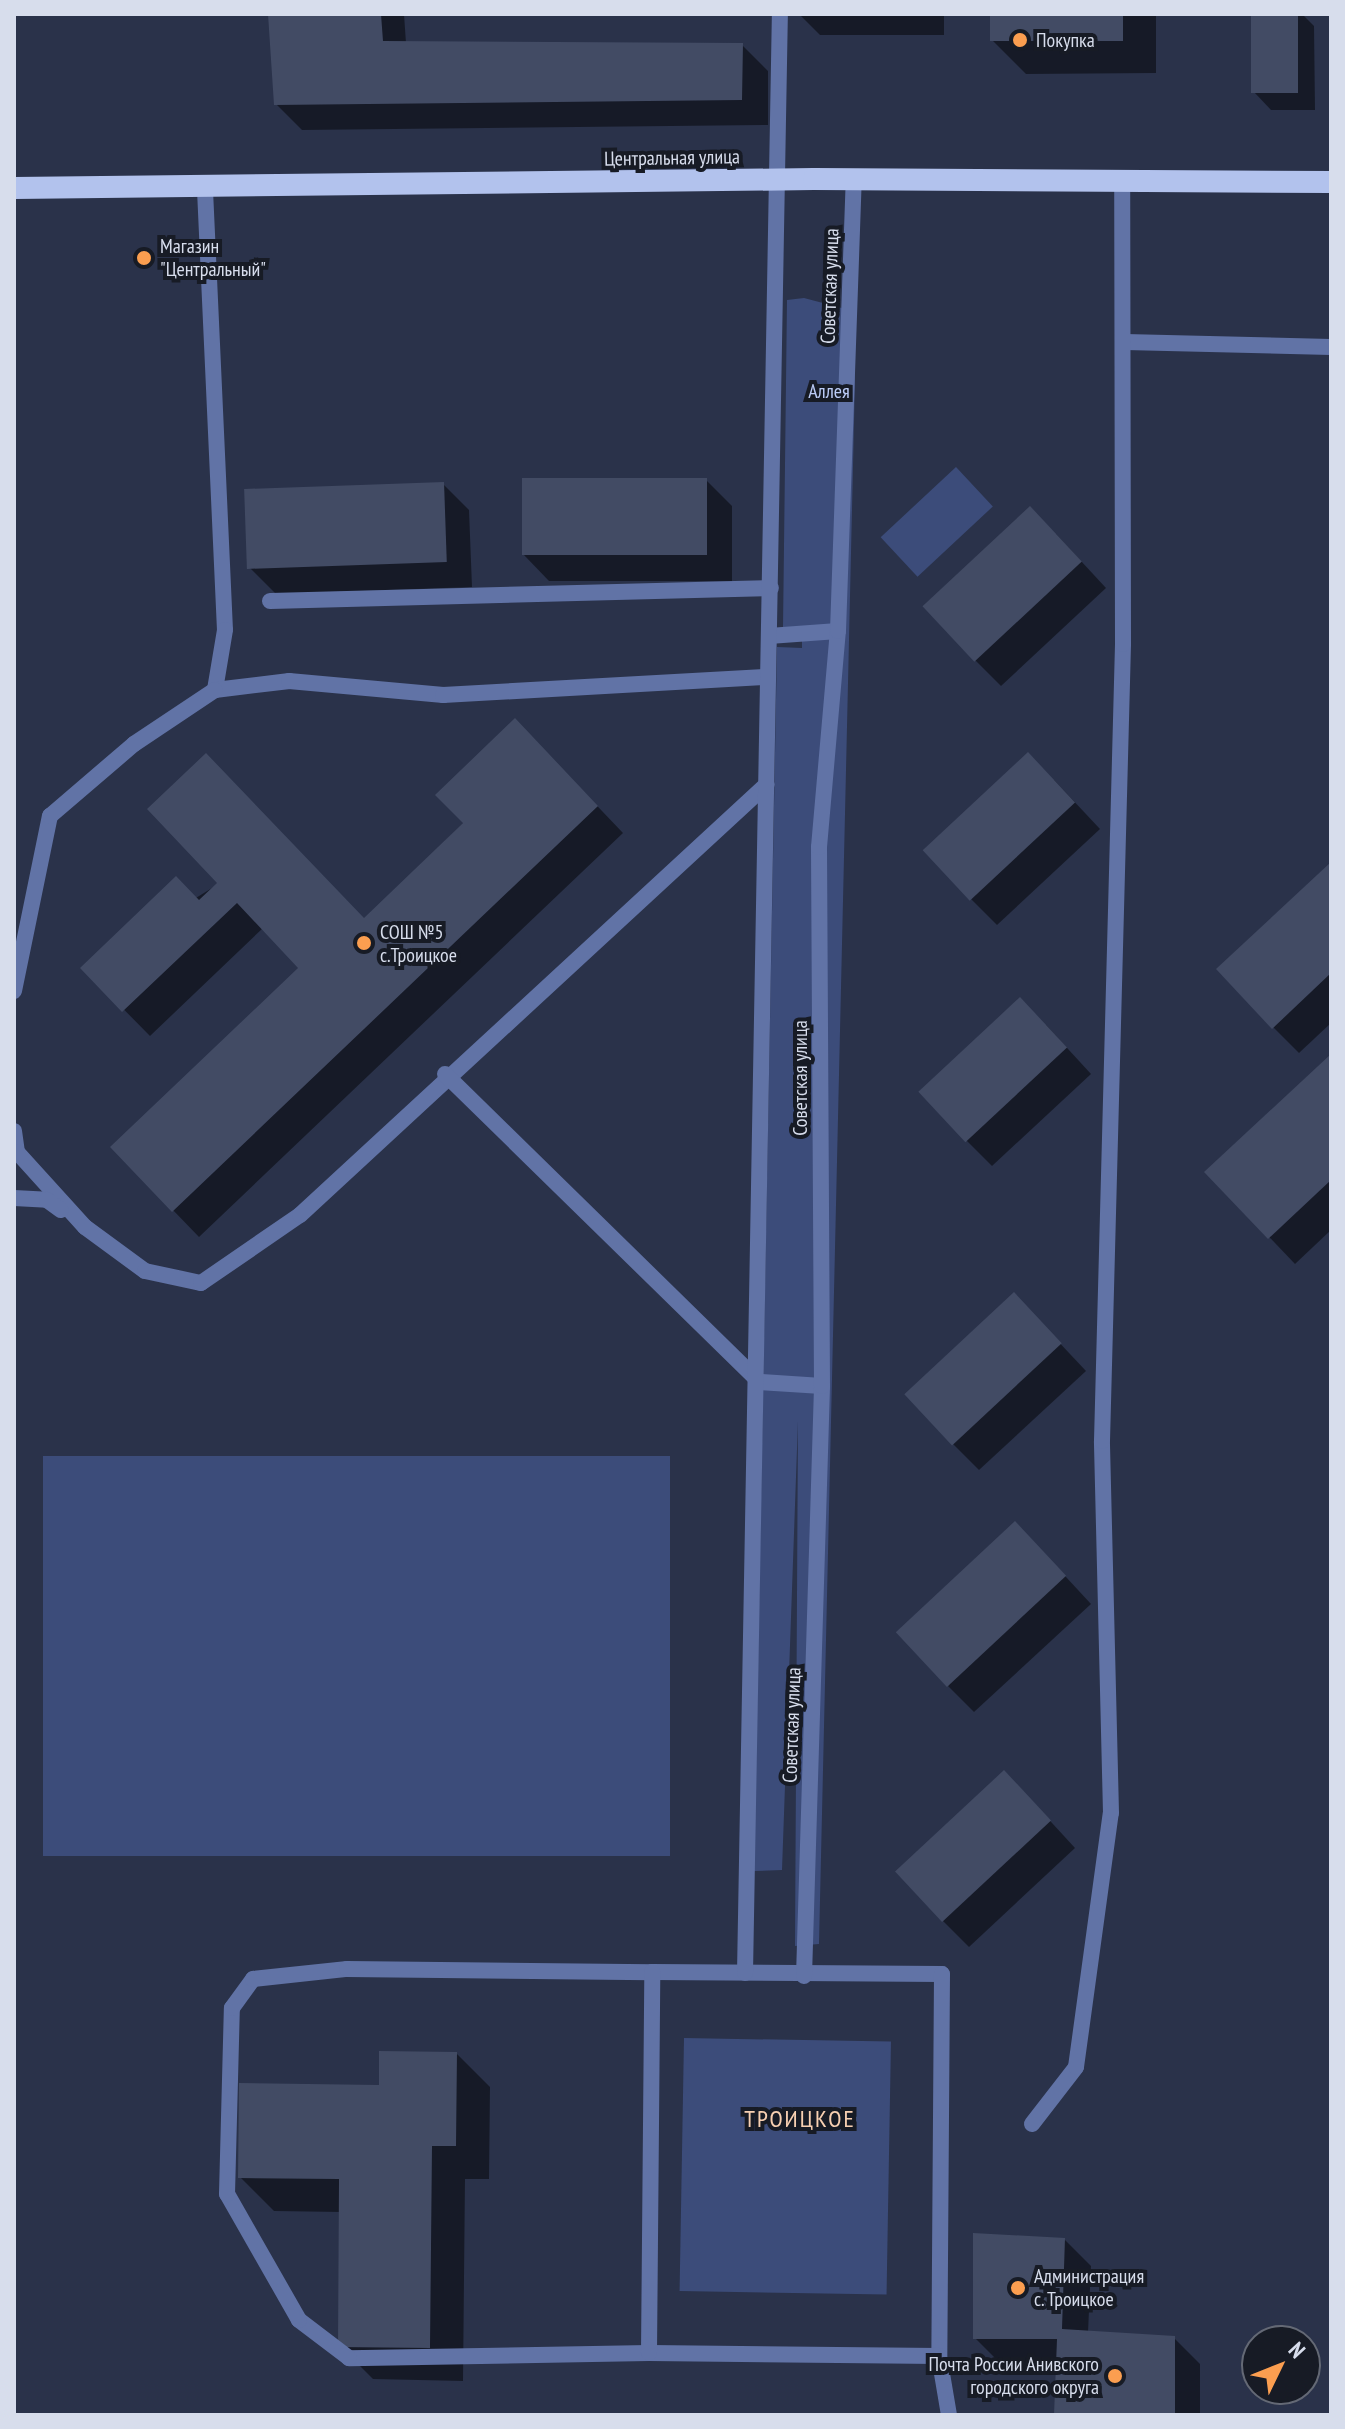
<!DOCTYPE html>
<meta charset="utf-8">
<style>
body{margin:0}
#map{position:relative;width:1345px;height:2429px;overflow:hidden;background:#2a324a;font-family:"PT Sans Narrow",sans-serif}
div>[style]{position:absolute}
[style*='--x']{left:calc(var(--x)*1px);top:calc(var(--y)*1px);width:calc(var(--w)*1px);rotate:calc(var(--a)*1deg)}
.green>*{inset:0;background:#3c4c7a;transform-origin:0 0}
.shadow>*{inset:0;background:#0007}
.building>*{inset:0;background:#424b64;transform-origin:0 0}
.service>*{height:16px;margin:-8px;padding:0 8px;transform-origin:8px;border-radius:8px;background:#6173a6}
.pedestrian>*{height:16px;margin:-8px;padding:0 8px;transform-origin:8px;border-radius:8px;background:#6173a6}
.minor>*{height:16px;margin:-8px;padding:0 8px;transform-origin:8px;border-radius:8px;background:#6173a6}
.trunk>*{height:22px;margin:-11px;padding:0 11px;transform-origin:11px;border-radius:11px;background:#b2c2ed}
.dots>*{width:22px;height:22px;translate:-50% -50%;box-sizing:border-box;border:4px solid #171b25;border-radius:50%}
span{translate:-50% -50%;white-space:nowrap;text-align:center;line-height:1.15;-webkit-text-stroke:8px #171b25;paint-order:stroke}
.poi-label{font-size:20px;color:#d7ddec}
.left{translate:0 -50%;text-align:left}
.right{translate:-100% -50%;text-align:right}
.street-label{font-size:20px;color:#d7ddec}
.park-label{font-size:20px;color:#bbcbf5}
.quarter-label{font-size:24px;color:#f8d0b2;letter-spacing:2px}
.frame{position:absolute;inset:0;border:16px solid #d7ddec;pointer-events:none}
.north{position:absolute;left:1241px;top:2325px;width:80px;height:80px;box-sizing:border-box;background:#171b25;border:2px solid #646975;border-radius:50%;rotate:47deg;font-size:22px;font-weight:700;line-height:32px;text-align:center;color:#d7ddec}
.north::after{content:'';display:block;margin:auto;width:28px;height:36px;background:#fb9e50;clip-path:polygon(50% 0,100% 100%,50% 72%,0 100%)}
</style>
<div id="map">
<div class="green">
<div style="clip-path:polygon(804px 298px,853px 311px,855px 379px,819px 1944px,795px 1946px,798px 1421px,782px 1870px,754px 1871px,777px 647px,802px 648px,802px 628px,783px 628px,787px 300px)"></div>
<div style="left:956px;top:467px;width:54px;height:103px;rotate:47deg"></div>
<div style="left:43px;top:1456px;width:627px;height:400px"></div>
<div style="left:684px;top:2038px;width:207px;height:253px;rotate:1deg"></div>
</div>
<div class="shadow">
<div style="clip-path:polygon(270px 14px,404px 14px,406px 43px,742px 45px,768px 71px,768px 125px,302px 130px,276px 104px)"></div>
<div style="clip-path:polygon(799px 14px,944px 14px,944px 35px,820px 35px)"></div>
<div style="clip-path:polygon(992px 14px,1156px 14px,1156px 73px,1026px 74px,992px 40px)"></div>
<div style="clip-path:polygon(1253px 14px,1302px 14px,1314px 26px,1315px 110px,1271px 110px,1254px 92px)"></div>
<div style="clip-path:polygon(706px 480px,732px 506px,732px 581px,549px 581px,523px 554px)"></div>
<div style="clip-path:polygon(443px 484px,469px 510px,472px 587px,276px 594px,250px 568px)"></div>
<div style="clip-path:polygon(1056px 534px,1106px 588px,1001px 686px,975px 660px)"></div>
<div style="clip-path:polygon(541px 747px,623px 833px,199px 1237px,113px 1148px,301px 968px,263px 928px,150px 1036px,83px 968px,220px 883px,364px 920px)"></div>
<div style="clip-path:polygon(1054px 780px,1100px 829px,997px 925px,971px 899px)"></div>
<div style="clip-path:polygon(1331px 865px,1331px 1023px,1299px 1053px,1273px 1027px)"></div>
<div style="clip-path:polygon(1046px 1025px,1091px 1074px,992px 1166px,966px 1140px)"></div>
<div style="clip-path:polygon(1331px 1057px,1331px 1230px,1295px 1264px,1207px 1172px)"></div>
<div style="clip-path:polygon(1039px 1321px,1086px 1371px,979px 1470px,953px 1444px)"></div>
<div style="clip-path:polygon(1041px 1550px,1091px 1604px,974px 1712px,948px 1686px)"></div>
<div style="clip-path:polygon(1030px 1799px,1075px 1848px,969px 1947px,943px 1921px)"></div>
<div style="clip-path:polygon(457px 2054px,490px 2087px,489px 2179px,465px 2179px,463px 2381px,373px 2379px,340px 2346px,341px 2212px,274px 2211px,240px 2177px,381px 2087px)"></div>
<div style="clip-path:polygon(1065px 2240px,1091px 2266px,1088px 2333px,1174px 2338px,1200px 2364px,1200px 2415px,1056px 2415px,1058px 2364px,1001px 2364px,975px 2338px)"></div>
</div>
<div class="building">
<div style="clip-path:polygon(268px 14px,381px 14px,383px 41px,743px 43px,742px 100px,274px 105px)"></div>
<div style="left:990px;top:14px;width:133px;height:27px"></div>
<div style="left:1251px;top:14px;width:47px;height:79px"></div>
<div style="left:522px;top:478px;width:185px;height:77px"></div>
<div style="left:444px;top:482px;width:80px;height:200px;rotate:88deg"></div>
<div style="left:1030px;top:506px;width:76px;height:147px;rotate:47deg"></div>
<div style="clip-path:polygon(515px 718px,598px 806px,172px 1212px,110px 1147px,298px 968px,237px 903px,122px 1012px,80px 968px,176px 876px,199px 900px,217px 883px,147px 809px,206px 753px,364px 918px,463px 823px,435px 795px)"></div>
<div style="left:1028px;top:752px;width:69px;height:144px;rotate:47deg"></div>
<div style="clip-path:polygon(1331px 862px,1331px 973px,1272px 1029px,1216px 969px)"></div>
<div style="left:1020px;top:997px;width:69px;height:139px;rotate:47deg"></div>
<div style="clip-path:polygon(1331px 1054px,1331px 1180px,1268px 1239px,1204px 1172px)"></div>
<div style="left:1014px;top:1292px;width:70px;height:150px;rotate:47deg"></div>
<div style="left:1015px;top:1521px;width:75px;height:163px;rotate:47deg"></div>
<div style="left:1004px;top:1770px;width:69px;height:149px;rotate:47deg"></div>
<div style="clip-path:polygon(379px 2051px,457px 2052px,456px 2146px,432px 2146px,430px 2348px,338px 2347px,339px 2179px,238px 2178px,239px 2083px,379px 2085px)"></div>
<div style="clip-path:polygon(973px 2233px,1065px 2238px,1062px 2329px,1175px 2336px,1175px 2415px,1054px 2415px,1057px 2339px,973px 2339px)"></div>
</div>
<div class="service">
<div style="--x:205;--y:190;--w:440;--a:87.4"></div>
<div style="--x:225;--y:630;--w:61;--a:99.5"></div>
<div style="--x:215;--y:690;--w:75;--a:-6.9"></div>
<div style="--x:289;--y:681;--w:155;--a:5.2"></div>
<div style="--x:443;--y:695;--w:325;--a:-3.2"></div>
<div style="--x:1125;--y:342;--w:206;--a:1.4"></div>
<div style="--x:14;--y:991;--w:179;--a:-78.4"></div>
<div style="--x:50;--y:816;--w:111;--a:-40.6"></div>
<div style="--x:134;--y:744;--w:97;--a:-33.7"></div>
<div style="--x:14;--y:1131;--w:21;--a:82"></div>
<div style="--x:17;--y:1152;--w:101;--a:47.8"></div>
<div style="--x:85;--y:1227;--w:74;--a:36.3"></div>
<div style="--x:145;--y:1271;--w:57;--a:12.1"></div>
<div style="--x:201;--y:1283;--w:120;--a:-34.5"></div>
<div style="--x:300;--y:1215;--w:635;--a:-42.7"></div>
<div style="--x:14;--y:1198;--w:33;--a:3"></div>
<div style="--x:47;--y:1200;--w:17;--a:36"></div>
<div style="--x:1032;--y:2124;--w:72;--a:-52.3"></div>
<div style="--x:1076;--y:2067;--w:256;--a:-82.2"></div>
<div style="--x:1111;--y:1813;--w:372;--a:-91.4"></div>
<div style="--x:1102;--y:1441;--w:797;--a:-88.49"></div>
<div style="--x:1123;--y:644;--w:464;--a:-90.1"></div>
<div style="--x:649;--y:2353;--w:300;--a:179"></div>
<div style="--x:349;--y:2358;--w:63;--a:-142.8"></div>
<div style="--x:299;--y:2320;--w:145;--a:-119.7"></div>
<div style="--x:227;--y:2194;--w:186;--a:-88.5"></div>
<div style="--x:232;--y:2008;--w:36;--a:-54"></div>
<div style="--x:253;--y:1979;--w:95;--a:-6.1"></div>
<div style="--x:347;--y:1969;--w:305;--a:0.6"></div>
<div style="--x:939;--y:2356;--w:60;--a:80.4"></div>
</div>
<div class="pedestrian">
<div style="--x:445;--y:1074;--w:441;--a:44.4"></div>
</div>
<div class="minor">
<div style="--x:270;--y:601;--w:501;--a:-1.49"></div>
<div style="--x:769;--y:636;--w:69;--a:-4.1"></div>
<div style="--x:760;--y:1382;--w:62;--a:3.7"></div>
<div style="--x:652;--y:1972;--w:290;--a:0.4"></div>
<div style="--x:942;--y:1974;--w:382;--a:90.4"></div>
<div style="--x:939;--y:2356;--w:290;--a:-179.4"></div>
<div style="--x:649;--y:2353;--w:381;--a:-89.5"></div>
<div style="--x:745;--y:1973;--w:1959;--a:-88.98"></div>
<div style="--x:804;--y:1976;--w:590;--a:-88.25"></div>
<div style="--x:822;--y:1386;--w:539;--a:-90.32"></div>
<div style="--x:819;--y:847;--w:217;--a:-85"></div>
<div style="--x:838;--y:631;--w:450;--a:-88"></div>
</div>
<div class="trunk">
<div style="--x:14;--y:188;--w:800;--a:-0.64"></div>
<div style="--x:814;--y:179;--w:517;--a:0.33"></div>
</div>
<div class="dots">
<div style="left:1020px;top:40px;background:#fb9e50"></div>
<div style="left:144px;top:258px;background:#fb9e50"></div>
<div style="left:364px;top:943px;background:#fb9e50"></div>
<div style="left:1018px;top:2288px;background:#fb9e50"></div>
<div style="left:1115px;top:2376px;background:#fb9e50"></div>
</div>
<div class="poi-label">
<span class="left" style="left:1036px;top:40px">Покупка</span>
<span class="left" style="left:160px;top:258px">Магазин<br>"Центральный"</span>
<span class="left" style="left:380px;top:944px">СОШ №5<br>с.Троицкое</span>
<span class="left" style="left:1034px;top:2288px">Администрация<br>с. Троицкое</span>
<span class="right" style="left:1099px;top:2376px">Почта России Анивского<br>городского округа</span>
</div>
<div class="street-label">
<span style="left:672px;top:158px;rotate:-1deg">Центральная улица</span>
<span style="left:830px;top:286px;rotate:-88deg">Советская улица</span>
<span style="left:800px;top:1078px;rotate:-90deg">Советская улица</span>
<span style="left:792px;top:1725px;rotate:-88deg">Советская улица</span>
</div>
<div class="park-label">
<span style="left:829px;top:391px">Аллея</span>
</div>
<div class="quarter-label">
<span style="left:800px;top:2119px">ТРОИЦКОЕ</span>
</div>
<div class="frame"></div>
<div class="north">N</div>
</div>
